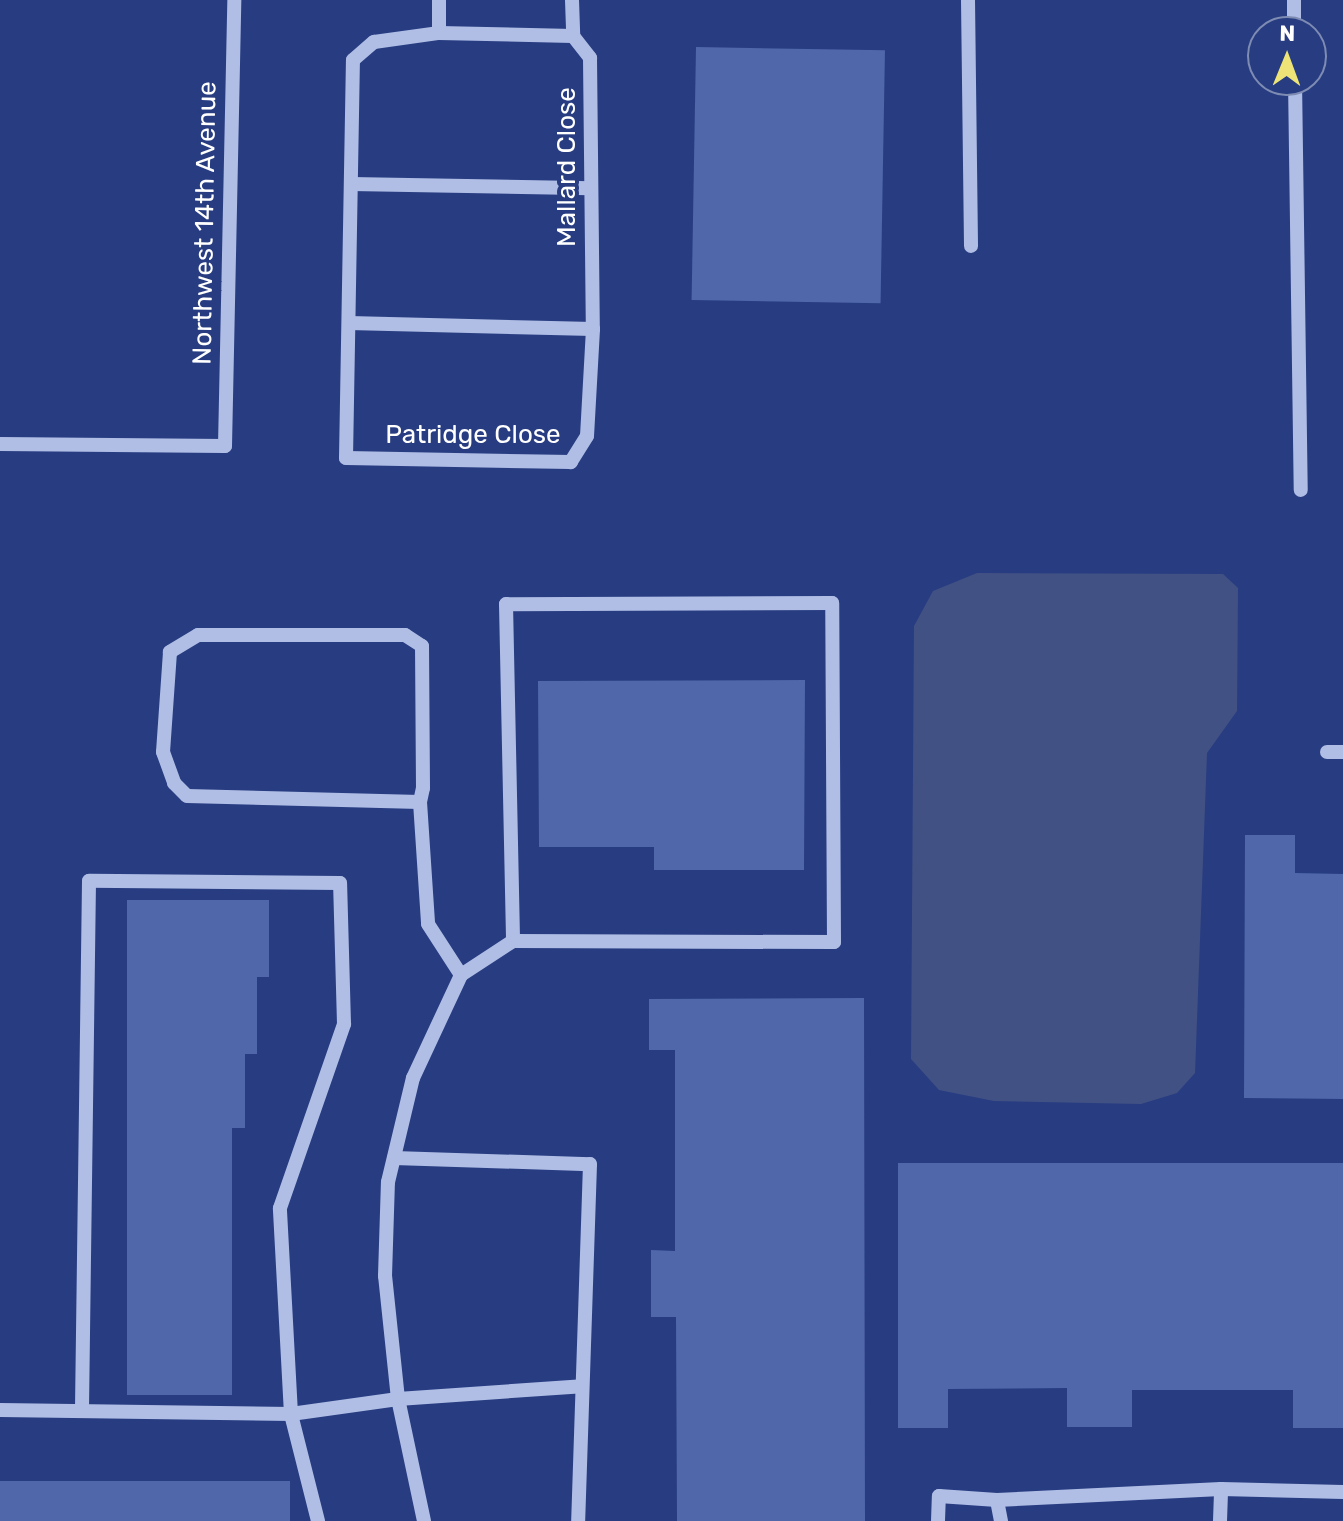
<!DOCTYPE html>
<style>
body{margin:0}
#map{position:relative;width:1343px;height:1521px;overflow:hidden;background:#283d81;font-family:Rubik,sans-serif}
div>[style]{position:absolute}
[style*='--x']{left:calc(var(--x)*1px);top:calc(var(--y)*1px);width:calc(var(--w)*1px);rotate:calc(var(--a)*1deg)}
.water>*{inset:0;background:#425184}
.building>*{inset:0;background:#5067aa;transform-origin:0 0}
.minor>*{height:14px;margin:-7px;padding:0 7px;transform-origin:7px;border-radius:7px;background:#b0bee6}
span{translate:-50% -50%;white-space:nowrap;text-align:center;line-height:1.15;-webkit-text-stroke:8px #283d81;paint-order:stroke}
.street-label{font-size:26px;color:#fff}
.north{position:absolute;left:1247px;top:16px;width:80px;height:80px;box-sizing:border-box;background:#283d81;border:2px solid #7e8bb3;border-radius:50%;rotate:1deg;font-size:22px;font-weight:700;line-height:32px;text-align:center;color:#fff}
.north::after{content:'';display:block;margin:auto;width:28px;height:36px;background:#eee376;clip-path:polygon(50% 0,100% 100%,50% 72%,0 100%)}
</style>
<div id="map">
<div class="water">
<div style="clip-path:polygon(977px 573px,1223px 574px,1238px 588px,1237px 711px,1207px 753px,1195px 1073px,1177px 1093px,1141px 1104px,994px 1101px,939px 1090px,911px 1059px,914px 626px,933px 591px)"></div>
</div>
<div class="building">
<div style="left:696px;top:47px;width:189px;height:253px;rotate:1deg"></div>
<div style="clip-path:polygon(805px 680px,804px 870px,654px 870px,654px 847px,539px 847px,538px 681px)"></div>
<div style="clip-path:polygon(1245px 835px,1295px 835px,1295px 873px,1343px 874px,1343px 1099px,1244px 1098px)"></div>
<div style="clip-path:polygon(127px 900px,269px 900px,269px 977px,257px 977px,257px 1054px,245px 1054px,245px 1128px,232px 1128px,232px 1395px,127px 1395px)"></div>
<div style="clip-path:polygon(864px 998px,865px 1521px,677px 1521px,676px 1317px,651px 1317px,651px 1250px,675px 1251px,675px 1050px,649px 1050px,649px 999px)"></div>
<div style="clip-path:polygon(898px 1163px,1343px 1163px,1343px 1428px,1293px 1428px,1293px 1390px,1132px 1390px,1132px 1427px,1067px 1427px,1067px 1388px,948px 1389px,948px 1428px,898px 1428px)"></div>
<div style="left:0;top:1481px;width:290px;height:40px"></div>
</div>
<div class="minor">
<div style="--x:439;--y:0;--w:33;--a:90"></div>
<div style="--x:572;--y:0;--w:36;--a:88"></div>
<div style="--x:968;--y:0;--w:246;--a:89.3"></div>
<div style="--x:1294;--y:0;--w:32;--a:90"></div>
<div style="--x:439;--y:33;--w:134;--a:1.3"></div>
<div style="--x:573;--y:36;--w:28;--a:52"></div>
<div style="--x:590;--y:58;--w:271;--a:89.4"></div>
<div style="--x:593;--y:329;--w:107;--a:93.2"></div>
<div style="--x:587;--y:436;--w:31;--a:122"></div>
<div style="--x:571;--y:462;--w:225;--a:-179"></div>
<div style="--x:346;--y:458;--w:398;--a:-89"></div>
<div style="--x:353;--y:60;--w:28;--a:-41"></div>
<div style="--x:374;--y:42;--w:66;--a:-7.9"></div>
<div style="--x:1295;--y:80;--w:410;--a:89.2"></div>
<div style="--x:351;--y:184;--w:240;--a:1"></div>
<div style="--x:349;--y:323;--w:244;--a:1.4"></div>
<div style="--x:0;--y:444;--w:225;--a:0.5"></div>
<div style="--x:225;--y:446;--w:446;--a:-88.8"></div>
<div style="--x:1327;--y:752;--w:16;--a:0"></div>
<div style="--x:420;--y:802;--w:14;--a:-78"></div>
<div style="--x:423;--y:788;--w:142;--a:-90.4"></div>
<div style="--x:422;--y:646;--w:20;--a:-147"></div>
<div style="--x:405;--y:635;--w:207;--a:180"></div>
<div style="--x:198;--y:635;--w:33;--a:149"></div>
<div style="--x:170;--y:652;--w:100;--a:94"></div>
<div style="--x:163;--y:752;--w:33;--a:70"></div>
<div style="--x:174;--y:783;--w:18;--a:45"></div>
<div style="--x:187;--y:796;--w:233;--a:1.5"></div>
<div style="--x:420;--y:802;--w:122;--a:86.2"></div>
<div style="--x:428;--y:924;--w:61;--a:57.1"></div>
<div style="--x:461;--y:975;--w:62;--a:-33.2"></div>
<div style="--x:513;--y:941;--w:321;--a:0.2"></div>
<div style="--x:834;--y:942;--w:339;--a:-90.3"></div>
<div style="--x:832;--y:603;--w:326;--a:179.8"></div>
<div style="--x:506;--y:604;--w:337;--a:88.8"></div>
<div style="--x:394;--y:1158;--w:196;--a:1.8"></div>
<div style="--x:590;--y:1164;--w:357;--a:91.9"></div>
<div style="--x:0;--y:1410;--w:291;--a:0.8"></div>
<div style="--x:291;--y:1414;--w:206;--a:-93.1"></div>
<div style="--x:280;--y:1208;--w:195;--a:-70.8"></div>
<div style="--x:344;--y:1024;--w:141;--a:-91.6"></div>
<div style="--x:340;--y:883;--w:251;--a:-179.5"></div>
<div style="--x:89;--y:881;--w:530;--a:90.76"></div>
<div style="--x:318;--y:1521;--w:110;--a:-104.2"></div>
<div style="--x:291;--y:1414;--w:108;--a:-8"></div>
<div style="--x:398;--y:1399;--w:184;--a:-4"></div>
<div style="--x:424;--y:1521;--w:125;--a:-102"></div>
<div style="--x:398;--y:1399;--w:124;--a:-96"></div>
<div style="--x:385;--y:1276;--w:94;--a:-88.2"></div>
<div style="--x:388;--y:1182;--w:107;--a:-76.5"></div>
<div style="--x:413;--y:1078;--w:114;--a:-65"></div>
<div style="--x:938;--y:1521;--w:25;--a:-88"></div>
<div style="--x:939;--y:1496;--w:58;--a:3.9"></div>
<div style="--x:1001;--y:1521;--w:21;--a:-101"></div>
<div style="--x:997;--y:1500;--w:224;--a:-2.8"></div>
<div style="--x:1221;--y:1489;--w:122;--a:1.4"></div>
<div style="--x:1220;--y:1521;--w:32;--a:-88"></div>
</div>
<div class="street-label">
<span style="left:567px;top:167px;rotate:-90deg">Mallard Close</span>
<span style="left:205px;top:223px;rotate:-89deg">Northwest 14th Avenue</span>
<span style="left:473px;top:435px">Patridge Close</span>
</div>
<div class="north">N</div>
</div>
